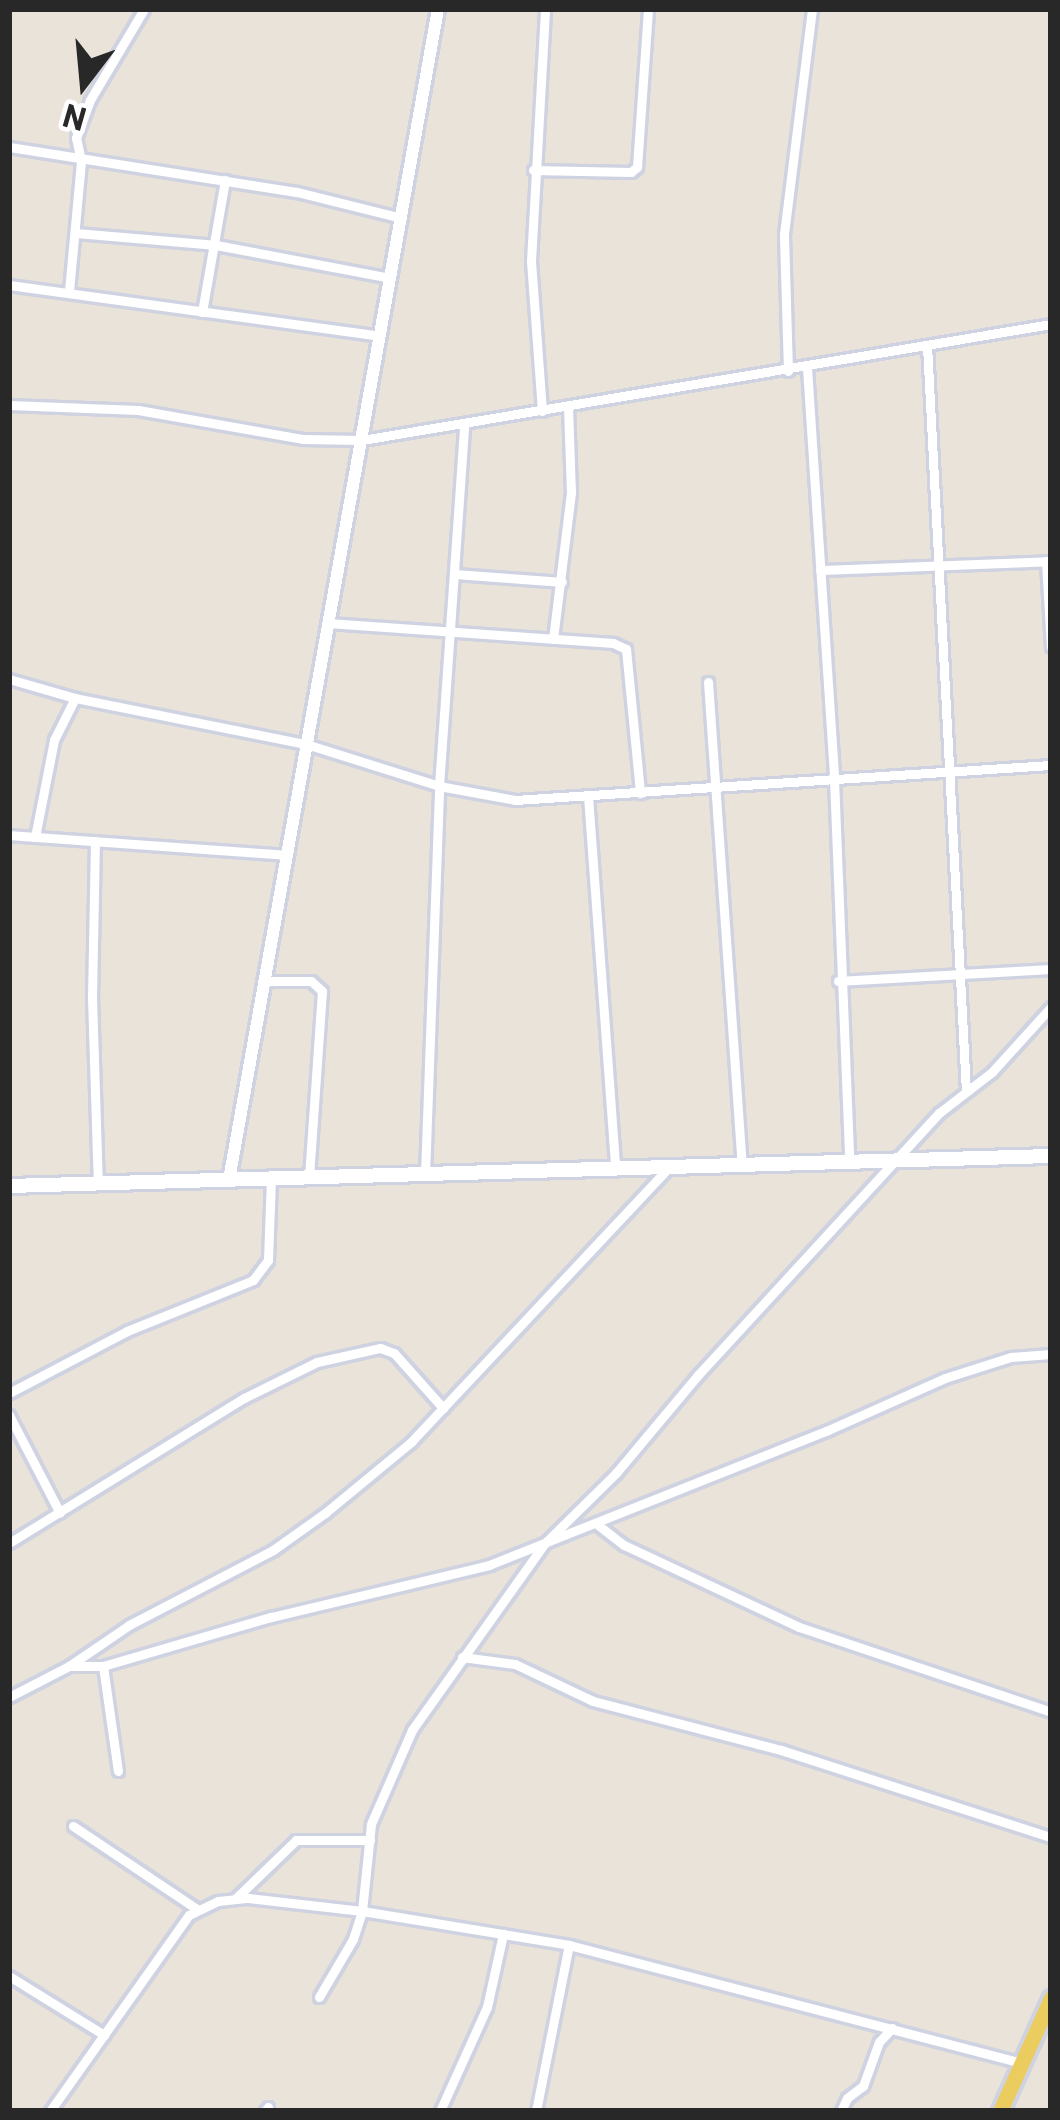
<!DOCTYPE html>
<style>
body{margin:0}
#map{position:relative;width:1060px;height:2120px;overflow:hidden;background:#eae3da;font-family:Barlow,sans-serif}
div>[style]{position:absolute}
[style*='--x']{left:calc(var(--x)*1px);top:calc(var(--y)*1px);width:calc(var(--w)*1px);rotate:calc(var(--a)*1deg)}
.roads{filter:drop-shadow(3px 0 #cfd2e0) drop-shadow(-3px 0 #cfd2e0) drop-shadow(0 3px #cfd2e0) drop-shadow(0 -3px #cfd2e0)}
.minor>*{height:9px;margin:-4.5px;padding:0 4.5px;transform-origin:4.5px;border-radius:4.5px;background:#fff}
.tertiary>*{height:12px;margin:-6px;padding:0 6px;transform-origin:6px;border-radius:6px;background:#fff}
.secondary>*{height:14px;margin:-7px;padding:0 7px;transform-origin:7px;border-radius:7px;background:#fff}
.primary>*{height:15px;margin:-7.5px;padding:0 7.5px;transform-origin:7.5px;border-radius:7.5px;background:#ebcc5e}
span{translate:-50% -50%;white-space:nowrap;text-align:center;line-height:1.15;-webkit-text-stroke:12px #fff;paint-order:stroke}
.frame{position:absolute;inset:0;border:12px solid #282828;pointer-events:none}
.north{position:absolute;left:24px;top:24px;width:120px;height:120px;-webkit-text-stroke:9px #fff;paint-order:stroke;rotate:196deg;font-size:33px;font-weight:700;line-height:48px;text-align:center;color:#282828}
.north::after{content:'';display:block;margin:auto;width:42px;height:54px;background:#282828;clip-path:polygon(50% 0,100% 100%,50% 72%,0 100%)}
</style>
<div id="map">
<div class="roads">
<div class="minor">
<div style="--x:9;--y:147;--w:291;--a:8.9"></div>
<div style="--x:297;--y:192;--w:107;--a:14"></div>
<div style="--x:533;--y:170;--w:98;--a:1.2"></div>
<div style="--x:631;--y:172;--w:8;--a:-40"></div>
<div style="--x:637;--y:167;--w:158;--a:-86"></div>
<div style="--x:76;--y:233;--w:141;--a:4.9"></div>
<div style="--x:216;--y:245;--w:177;--a:10.7"></div>
<div style="--x:9;--y:285;--w:374;--a:7.8"></div>
<div style="--x:69;--y:291;--w:131;--a:-84.7"></div>
<div style="--x:81;--y:161;--w:24;--a:-102"></div>
<div style="--x:76;--y:138;--w:40;--a:-69.8"></div>
<div style="--x:90;--y:100;--w:106;--a:-59.3"></div>
<div style="--x:202;--y:312;--w:134;--a:-80.1"></div>
<div style="--x:927;--y:345;--w:747;--a:87.01"></div>
<div style="--x:807;--y:368;--w:412;--a:86.2"></div>
<div style="--x:834;--y:779;--w:381;--a:87.7"></div>
<div style="--x:788;--y:371;--w:137;--a:-91.7"></div>
<div style="--x:784;--y:234;--w:227;--a:-82.9"></div>
<div style="--x:9;--y:405;--w:129;--a:2.2"></div>
<div style="--x:138;--y:410;--w:168;--a:10"></div>
<div style="--x:303;--y:439;--w:59;--a:1"></div>
<div style="--x:362;--y:440;--w:699;--a:-9.56"></div>
<div style="--x:542;--y:411;--w:150;--a:-94.2"></div>
<div style="--x:531;--y:261;--w:252;--a:-86.8"></div>
<div style="--x:1046;--y:561;--w:86;--a:86.7"></div>
<div style="--x:820;--y:570;--w:231;--a:-2.2"></div>
<div style="--x:456;--y:574;--w:106;--a:4.3"></div>
<div style="--x:328;--y:623;--w:286;--a:4"></div>
<div style="--x:613;--y:643;--w:14;--a:25"></div>
<div style="--x:626;--y:649;--w:145;--a:84.4"></div>
<div style="--x:553;--y:639;--w:147;--a:-83"></div>
<div style="--x:571;--y:493;--w:86;--a:-92"></div>
<div style="--x:9;--y:679;--w:69;--a:16.1"></div>
<div style="--x:708;--y:682;--w:483;--a:86"></div>
<div style="--x:588;--y:796;--w:373;--a:85.8"></div>
<div style="--x:9;--y:835;--w:279;--a:4.1"></div>
<div style="--x:35;--y:837;--w:99;--a:-78.9"></div>
<div style="--x:54;--y:740;--w:47;--a:-63.4"></div>
<div style="--x:75;--y:698;--w:236;--a:11.3"></div>
<div style="--x:306;--y:744;--w:139;--a:17.5"></div>
<div style="--x:439;--y:786;--w:77;--a:10.4"></div>
<div style="--x:515;--y:800;--w:537;--a:-3.74"></div>
<div style="--x:95;--y:841;--w:156;--a:91.1"></div>
<div style="--x:92;--y:997;--w:186;--a:88.2"></div>
<div style="--x:265;--y:981;--w:46;--a:0"></div>
<div style="--x:311;--y:981;--w:15;--a:42"></div>
<div style="--x:322;--y:991;--w:186;--a:94"></div>
<div style="--x:838;--y:981;--w:213;--a:-3.2"></div>
<div style="--x:425;--y:1174;--w:388;--a:-87.9"></div>
<div style="--x:439;--y:786;--w:363;--a:-86"></div>
<div style="--x:9;--y:1393;--w:133;--a:-27.7"></div>
<div style="--x:127;--y:1331;--w:136;--a:-22"></div>
<div style="--x:253;--y:1280;--w:25;--a:-53"></div>
<div style="--x:268;--y:1260;--w:83;--a:-87.9"></div>
<div style="--x:9;--y:1415;--w:110;--a:62.5"></div>
<div style="--x:598;--y:1525;--w:33;--a:38"></div>
<div style="--x:624;--y:1545;--w:193;--a:25.1"></div>
<div style="--x:799;--y:1627;--w:266;--a:18.6"></div>
<div style="--x:9;--y:1543;--w:276;--a:-31.7"></div>
<div style="--x:244;--y:1398;--w:81;--a:-26.3"></div>
<div style="--x:317;--y:1362;--w:65;--a:-12.5"></div>
<div style="--x:380;--y:1348;--w:15;--a:20"></div>
<div style="--x:394;--y:1353;--w:74;--a:48.3"></div>
<div style="--x:462;--y:1657;--w:53;--a:7.5"></div>
<div style="--x:515;--y:1664;--w:86;--a:25.4"></div>
<div style="--x:593;--y:1701;--w:194;--a:14.6"></div>
<div style="--x:781;--y:1750;--w:284;--a:17.9"></div>
<div style="--x:69;--y:1666;--w:34;--a:0"></div>
<div style="--x:103;--y:1666;--w:175;--a:-16.3"></div>
<div style="--x:271;--y:1617;--w:224;--a:-13.4"></div>
<div style="--x:489;--y:1565;--w:363;--a:-21.7"></div>
<div style="--x:826;--y:1431;--w:130;--a:-24"></div>
<div style="--x:945;--y:1378;--w:69;--a:-17.7"></div>
<div style="--x:1011;--y:1357;--w:40;--a:-4.3"></div>
<div style="--x:103;--y:1666;--w:106;--a:81.9"></div>
<div style="--x:9;--y:1697;--w:68;--a:-27.3"></div>
<div style="--x:69;--y:1666;--w:73;--a:-34.3"></div>
<div style="--x:129;--y:1625;--w:162;--a:-27.5"></div>
<div style="--x:273;--y:1550;--w:64;--a:-35.4"></div>
<div style="--x:325;--y:1513;--w:112;--a:-39.5"></div>
<div style="--x:411;--y:1442;--w:378;--a:-46.8"></div>
<div style="--x:73;--y:1826;--w:149;--a:33.8"></div>
<div style="--x:235;--y:1899;--w:85;--a:-44"></div>
<div style="--x:296;--y:1840;--w:74;--a:0"></div>
<div style="--x:9;--y:1976;--w:112;--a:31.8"></div>
<div style="--x:319;--y:1997;--w:67;--a:-59.6"></div>
<div style="--x:353;--y:1939;--w:29;--a:-72"></div>
<div style="--x:362;--y:1911;--w:87;--a:-84.1"></div>
<div style="--x:371;--y:1824;--w:103;--a:-66.4"></div>
<div style="--x:412;--y:1730;--w:229;--a:-54.6"></div>
<div style="--x:545;--y:1543;--w:100;--a:-44.6"></div>
<div style="--x:616;--y:1473;--w:128;--a:-50.1"></div>
<div style="--x:698;--y:1375;--w:356;--a:-47.4"></div>
<div style="--x:939;--y:1113;--w:67;--a:-37.7"></div>
<div style="--x:992;--y:1072;--w:88;--a:-47.8"></div>
<div style="--x:50;--y:2111;--w:240;--a:-54.7"></div>
<div style="--x:189;--y:1915;--w:32;--a:-26"></div>
<div style="--x:218;--y:1901;--w:30;--a:-6"></div>
<div style="--x:248;--y:1898;--w:115;--a:6.5"></div>
<div style="--x:362;--y:1911;--w:210;--a:9.3"></div>
<div style="--x:569;--y:1945;--w:467;--a:14.6"></div>
<div style="--x:265;--y:2111;--w:5;--a:-53"></div>
<div style="--x:440;--y:2111;--w:114;--a:-65.7"></div>
<div style="--x:487;--y:2007;--w:75;--a:-77.6"></div>
<div style="--x:536;--y:2111;--w:169;--a:-78.8"></div>
<div style="--x:841;--y:2111;--w:14;--a:-65"></div>
<div style="--x:847;--y:2098;--w:20;--a:-37"></div>
<div style="--x:863;--y:2086;--w:47;--a:-70"></div>
<div style="--x:879;--y:2042;--w:19;--a:-47"></div>
</div>
<div class="tertiary">
<div style="--x:229;--y:1180;--w:1190;--a:-79.88"></div>
</div>
<div class="secondary">
<div style="--x:9;--y:1186;--w:1042;--a:-1.65"></div>
</div>
<div class="primary">
<div style="--x:1000;--y:2111;--w:124;--a:-65.7"></div>
</div>
</div>
<div class="frame"></div>
<div class="north">N</div>
</div>
